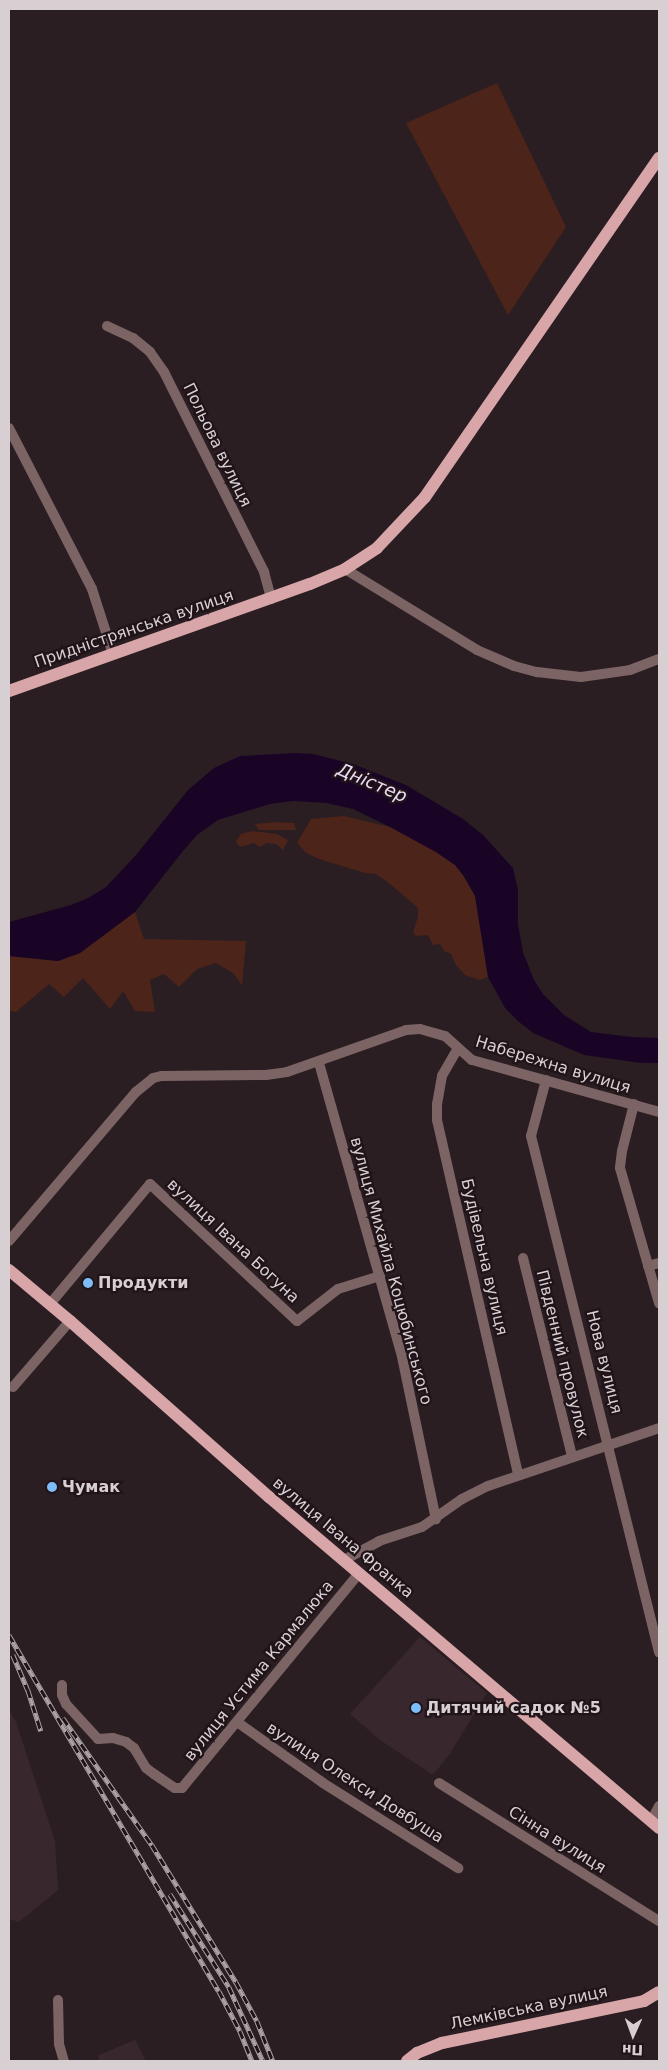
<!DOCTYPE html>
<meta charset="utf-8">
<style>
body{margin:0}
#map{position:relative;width:668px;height:2070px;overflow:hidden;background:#2a1e22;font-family:"DejaVu Sans",sans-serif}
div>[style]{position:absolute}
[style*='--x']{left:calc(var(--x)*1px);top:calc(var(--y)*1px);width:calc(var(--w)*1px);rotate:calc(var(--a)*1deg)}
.built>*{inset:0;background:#39272e}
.green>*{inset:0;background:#4d2419}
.water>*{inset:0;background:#1a0426}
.minor>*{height:10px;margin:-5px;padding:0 5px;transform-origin:5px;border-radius:5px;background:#7c6465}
.major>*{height:12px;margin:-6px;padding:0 6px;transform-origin:6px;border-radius:6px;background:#d8a6a9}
.rail>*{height:4.5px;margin-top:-2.25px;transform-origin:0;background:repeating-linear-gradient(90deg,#201419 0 8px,#aba2a5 0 16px);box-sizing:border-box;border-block:1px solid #aba2a5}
.dots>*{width:14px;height:14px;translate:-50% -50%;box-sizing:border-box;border:2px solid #201419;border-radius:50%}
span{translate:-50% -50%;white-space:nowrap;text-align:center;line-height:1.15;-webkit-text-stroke:4.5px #201419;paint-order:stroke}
.street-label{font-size:16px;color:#d7cfd2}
.poi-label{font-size:16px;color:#d7cfd2;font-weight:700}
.left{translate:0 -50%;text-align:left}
.water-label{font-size:18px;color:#edddf8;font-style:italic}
.frame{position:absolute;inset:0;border:10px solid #d7cfd2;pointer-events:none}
.north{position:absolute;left:608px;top:2010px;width:50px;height:50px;-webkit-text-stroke:4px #201419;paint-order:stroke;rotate:182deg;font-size:14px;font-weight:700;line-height:20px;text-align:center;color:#d7cfd2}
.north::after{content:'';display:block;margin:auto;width:18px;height:22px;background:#d7cfd2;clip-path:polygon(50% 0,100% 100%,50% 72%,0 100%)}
</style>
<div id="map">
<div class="built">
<div style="clip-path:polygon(420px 1637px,487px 1693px,449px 1755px,433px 1775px,380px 1740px,350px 1714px)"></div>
<div style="clip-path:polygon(9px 1710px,16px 1722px,55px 1841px,58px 1890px,19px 1922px,9px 1919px)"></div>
<div style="clip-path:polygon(135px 2040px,146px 2061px,98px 2061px,99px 2055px)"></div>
</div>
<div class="green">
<div style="clip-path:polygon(497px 83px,566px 227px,508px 315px,406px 123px)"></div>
<div style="clip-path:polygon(344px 816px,390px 827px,436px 852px,455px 865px,469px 882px,475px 896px,488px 977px,480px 980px,465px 975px,456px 965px,451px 954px,444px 951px,440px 944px,433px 945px,428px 935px,416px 936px,413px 932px,418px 917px,418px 908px,389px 883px,376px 874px,365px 873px,319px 859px,306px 853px,297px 843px,311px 819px)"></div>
<div style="clip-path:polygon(277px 822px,294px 823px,296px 830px,259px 830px,255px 824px)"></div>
<div style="clip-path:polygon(252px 831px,277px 834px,288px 840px,283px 850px,276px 844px,267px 843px,259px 847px,254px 843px,240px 847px,236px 842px,241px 834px)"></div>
<div style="clip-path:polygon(135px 912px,144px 939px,246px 941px,242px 985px,233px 973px,216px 963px,197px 969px,179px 987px,164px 974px,150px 980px,155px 1012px,135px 1011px,123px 991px,110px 1009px,83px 978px,64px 997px,49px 984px,16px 1012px,9px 1011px,9px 956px,58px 961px,80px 953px)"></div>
</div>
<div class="water">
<div style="clip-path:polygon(295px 753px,313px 754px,353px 764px,406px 785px,463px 819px,483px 835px,513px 868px,518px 890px,518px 924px,523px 952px,534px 980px,543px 994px,564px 1015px,591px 1032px,632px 1037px,659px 1038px,659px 1063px,641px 1063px,584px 1055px,533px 1033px,519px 1022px,505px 1008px,488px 977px,475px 896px,463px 875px,455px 865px,436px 852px,390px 827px,353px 809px,326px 803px,293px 801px,270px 804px,218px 820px,197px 835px,183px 851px,135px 912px,80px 953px,58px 961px,9px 956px,9px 922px,71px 905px,88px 898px,106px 887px,136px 855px,188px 790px,214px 768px,240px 756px)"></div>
</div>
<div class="minor">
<div style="--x:107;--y:326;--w:29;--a:25"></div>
<div style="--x:133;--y:338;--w:22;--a:39"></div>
<div style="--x:150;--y:352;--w:24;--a:55"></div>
<div style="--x:164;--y:372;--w:224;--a:63.4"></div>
<div style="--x:264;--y:572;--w:28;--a:75"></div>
<div style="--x:9;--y:428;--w:181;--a:62.7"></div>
<div style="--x:92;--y:589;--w:68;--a:72.1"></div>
<div style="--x:345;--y:569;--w:155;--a:31.5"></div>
<div style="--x:477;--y:650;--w:40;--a:23.4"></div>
<div style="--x:514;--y:666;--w:24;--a:15"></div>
<div style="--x:537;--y:672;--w:44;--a:6.5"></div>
<div style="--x:581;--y:677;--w:49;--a:-8.1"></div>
<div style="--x:630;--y:670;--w:31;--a:-21"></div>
<div style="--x:458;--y:1048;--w:32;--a:120"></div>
<div style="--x:442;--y:1076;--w:28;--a:100"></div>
<div style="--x:437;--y:1104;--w:16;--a:90"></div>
<div style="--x:437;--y:1120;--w:364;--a:77.1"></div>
<div style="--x:319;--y:1063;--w:300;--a:74.2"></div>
<div style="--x:401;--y:1352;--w:171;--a:78.2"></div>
<div style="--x:546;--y:1080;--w:58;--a:105"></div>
<div style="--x:531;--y:1136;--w:532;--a:76.07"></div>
<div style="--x:634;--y:1104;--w:49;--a:104.3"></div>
<div style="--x:622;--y:1151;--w:17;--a:97"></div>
<div style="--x:620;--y:1168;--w:141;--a:73.9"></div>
<div style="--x:9;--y:1241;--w:196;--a:-49.6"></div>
<div style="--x:136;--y:1092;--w:22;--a:-39"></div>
<div style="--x:153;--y:1078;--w:9;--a:-13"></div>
<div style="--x:162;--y:1076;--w:104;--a:-0.6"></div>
<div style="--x:266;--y:1075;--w:21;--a:-8"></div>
<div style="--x:287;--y:1072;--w:126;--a:-19.4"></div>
<div style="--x:406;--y:1030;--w:14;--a:-4"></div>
<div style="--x:420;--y:1029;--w:26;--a:16"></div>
<div style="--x:445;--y:1036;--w:36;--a:42"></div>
<div style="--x:472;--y:1060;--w:194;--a:15.5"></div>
<div style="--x:523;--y:1258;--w:204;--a:76.1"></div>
<div style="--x:648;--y:1266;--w:11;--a:-15"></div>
<div style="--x:50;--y:1304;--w:156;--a:-50.2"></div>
<div style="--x:150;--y:1184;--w:201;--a:43"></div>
<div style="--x:297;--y:1321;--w:52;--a:-38"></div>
<div style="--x:338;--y:1289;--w:44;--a:-17.2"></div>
<div style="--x:13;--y:1387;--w:87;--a:-49.2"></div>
<div style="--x:344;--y:1560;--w:40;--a:-28"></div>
<div style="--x:379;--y:1541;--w:45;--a:-18"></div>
<div style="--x:422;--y:1527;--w:49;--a:-35"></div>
<div style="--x:462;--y:1499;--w:29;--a:-27"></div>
<div style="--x:488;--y:1486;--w:181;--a:-18.7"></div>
<div style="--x:62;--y:1685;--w:10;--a:90"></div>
<div style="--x:62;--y:1695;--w:10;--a:66"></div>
<div style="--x:66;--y:1704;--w:47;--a:47.6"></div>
<div style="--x:98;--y:1739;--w:15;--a:-4"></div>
<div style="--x:113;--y:1738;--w:14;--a:17"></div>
<div style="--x:126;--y:1742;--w:10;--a:37"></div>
<div style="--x:134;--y:1748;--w:23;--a:59"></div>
<div style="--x:146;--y:1768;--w:10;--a:37"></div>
<div style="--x:154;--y:1774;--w:25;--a:34"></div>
<div style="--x:175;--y:1788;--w:7;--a:0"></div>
<div style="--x:182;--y:1788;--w:278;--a:-50.5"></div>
<div style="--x:237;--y:1722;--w:105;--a:35.3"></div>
<div style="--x:323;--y:1783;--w:160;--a:32.2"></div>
<div style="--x:439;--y:1783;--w:260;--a:32.1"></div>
<div style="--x:651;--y:1821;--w:17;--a:-62"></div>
<div style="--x:58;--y:2000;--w:44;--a:88.7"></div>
<div style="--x:59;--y:2044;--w:18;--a:74"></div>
</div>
<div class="major">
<div style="--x:9;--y:691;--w:319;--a:-19.6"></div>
<div style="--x:310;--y:584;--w:38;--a:-23"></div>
<div style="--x:345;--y:569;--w:38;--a:-33"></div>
<div style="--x:377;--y:548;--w:70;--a:-46.7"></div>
<div style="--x:425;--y:497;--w:412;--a:-55.4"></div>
<div style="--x:9;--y:1270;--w:80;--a:39.9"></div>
<div style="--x:70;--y:1321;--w:266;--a:41.5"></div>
<div style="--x:269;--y:1497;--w:512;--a:40.32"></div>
<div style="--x:407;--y:2061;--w:13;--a:-39"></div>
<div style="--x:417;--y:2053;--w:27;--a:-22"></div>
<div style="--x:442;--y:2043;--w:206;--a:-11.7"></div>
<div style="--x:644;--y:2001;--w:17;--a:-31"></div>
</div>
<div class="rail">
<div style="--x:9;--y:1635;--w:413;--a:59.5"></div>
<div style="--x:219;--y:1991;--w:45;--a:62.3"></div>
<div style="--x:240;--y:2031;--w:32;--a:68"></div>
<div style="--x:13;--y:1655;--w:38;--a:67"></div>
<div style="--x:28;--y:1690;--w:43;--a:72.4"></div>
<div style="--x:63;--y:1718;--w:155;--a:55"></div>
<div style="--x:152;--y:1845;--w:161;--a:58.5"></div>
<div style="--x:236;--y:1982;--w:44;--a:61.7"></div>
<div style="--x:257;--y:2021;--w:43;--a:68.2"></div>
<div style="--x:170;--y:1894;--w:110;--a:57.6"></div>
<div style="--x:229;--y:1987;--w:81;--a:65.3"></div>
</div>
<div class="dots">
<div style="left:88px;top:1283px;background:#7dbef9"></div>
<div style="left:52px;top:1487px;background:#7dbef9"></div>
<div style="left:416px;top:1708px;background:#7dbef9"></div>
</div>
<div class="street-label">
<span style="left:217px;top:445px;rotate:64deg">Польова вулиця</span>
<span style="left:134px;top:629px;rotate:-19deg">Придністрянська вулиця</span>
<span style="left:553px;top:1065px;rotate:17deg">Набережна вулиця</span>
<span style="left:233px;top:1241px;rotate:43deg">вулиця Івана Богуна</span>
<span style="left:484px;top:1257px;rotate:77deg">Будівельна вулиця</span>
<span style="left:391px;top:1271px;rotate:75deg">вулиця Михайла Коцюбинського</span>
<span style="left:562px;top:1354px;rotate:76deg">Південний провулок</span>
<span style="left:604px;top:1362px;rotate:76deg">Нова вулиця</span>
<span style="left:343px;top:1538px;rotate:40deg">вулиця Івана Франка</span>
<span style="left:259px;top:1671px;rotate:-51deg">вулиця Устима Кармалюка</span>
<span style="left:355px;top:1783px;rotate:33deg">вулиця Олекси Довбуша</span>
<span style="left:557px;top:1840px;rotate:32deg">Сінна вулиця</span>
<span style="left:529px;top:2008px;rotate:-12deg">Лемківська вулиця</span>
</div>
<div class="poi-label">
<span class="left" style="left:98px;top:1283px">Продукти</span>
<span class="left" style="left:62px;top:1487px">Чумак</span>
<span class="left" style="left:426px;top:1708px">Дитячий садок №5</span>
</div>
<div class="water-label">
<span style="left:372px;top:783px;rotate:23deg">Дністер</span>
</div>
<div class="frame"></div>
<div class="north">Пн</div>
</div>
